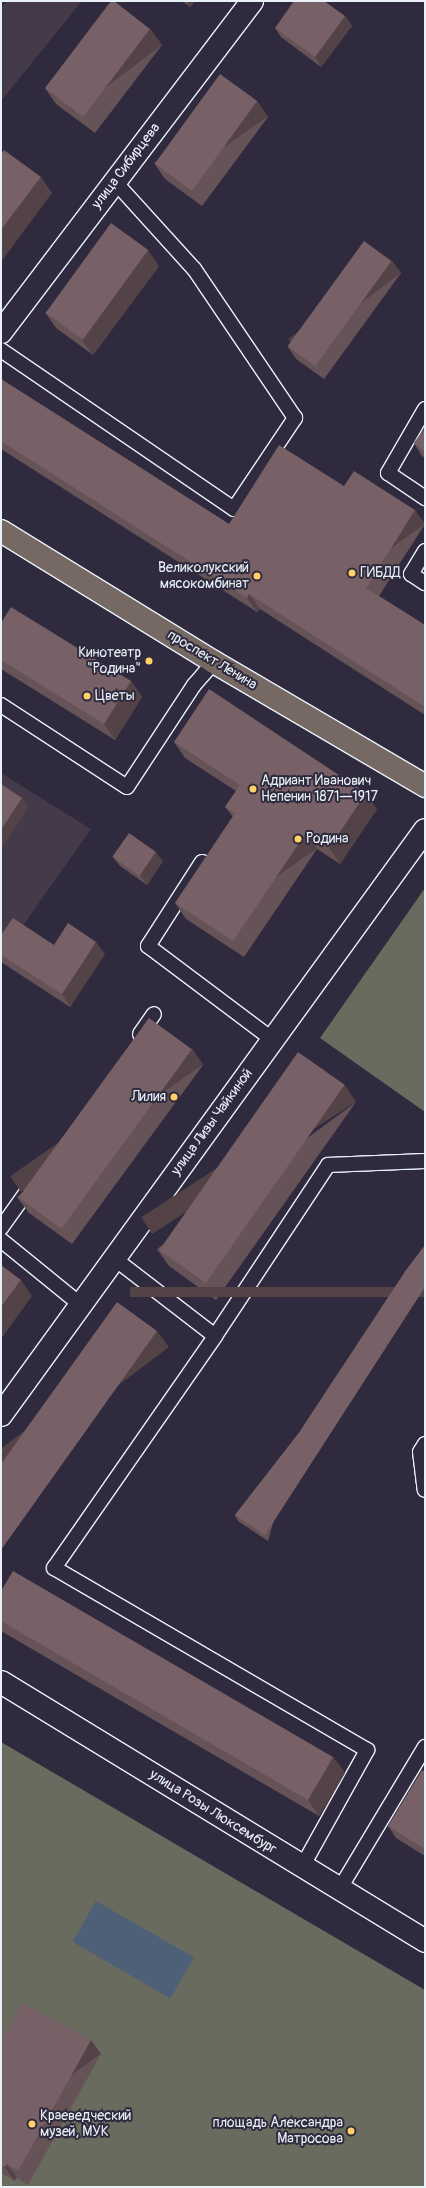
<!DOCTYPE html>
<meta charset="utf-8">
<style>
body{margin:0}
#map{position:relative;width:426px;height:2188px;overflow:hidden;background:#2f2a3d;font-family:Pangolin,sans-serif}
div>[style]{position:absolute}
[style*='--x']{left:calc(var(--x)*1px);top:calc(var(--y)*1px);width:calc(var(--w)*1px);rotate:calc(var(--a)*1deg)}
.built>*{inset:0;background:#453a49}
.green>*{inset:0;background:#686b5d}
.water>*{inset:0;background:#4d6077;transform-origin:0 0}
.roads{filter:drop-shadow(1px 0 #e8f1f8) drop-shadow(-1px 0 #e8f1f8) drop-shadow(0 1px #e8f1f8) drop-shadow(0 -1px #e8f1f8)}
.lane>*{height:14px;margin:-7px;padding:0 7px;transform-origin:7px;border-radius:7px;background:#2f2a3d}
.street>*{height:22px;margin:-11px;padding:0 11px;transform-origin:11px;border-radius:11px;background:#2f2a3d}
.secondary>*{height:22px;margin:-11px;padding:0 11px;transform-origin:11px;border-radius:11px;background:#2f2a3d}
.primary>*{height:22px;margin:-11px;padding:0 11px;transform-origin:11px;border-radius:11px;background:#766964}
.wall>*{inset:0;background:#665358}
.shaded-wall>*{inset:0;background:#534347;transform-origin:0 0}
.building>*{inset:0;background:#776066;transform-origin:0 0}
.dots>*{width:11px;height:11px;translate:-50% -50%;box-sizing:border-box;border:2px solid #2f2a3d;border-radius:50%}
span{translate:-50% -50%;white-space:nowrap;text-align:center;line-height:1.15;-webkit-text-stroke:4px #2f2a3d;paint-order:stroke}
.street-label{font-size:14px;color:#e8f1f8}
.poi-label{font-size:14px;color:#e8f1f8}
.right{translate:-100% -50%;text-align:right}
.left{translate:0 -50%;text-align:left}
.frame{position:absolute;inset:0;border:2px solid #e8f1f8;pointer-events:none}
</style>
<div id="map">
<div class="built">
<div style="clip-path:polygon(7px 1px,82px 1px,1px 101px,1px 8px)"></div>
<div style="clip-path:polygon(1px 773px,91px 829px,1px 957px)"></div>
</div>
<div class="green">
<div style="clip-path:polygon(425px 888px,425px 1112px,320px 1038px)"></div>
<div style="clip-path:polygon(1px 1742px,425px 1990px,425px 2187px,1px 2187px)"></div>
</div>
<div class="water">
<div style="left:96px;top:1901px;width:113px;height:47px;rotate:30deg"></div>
</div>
<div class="roads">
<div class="lane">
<div style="--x:1;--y:350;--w:282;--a:34.3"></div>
<div style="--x:234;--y:509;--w:110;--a:-56.2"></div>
<div style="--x:295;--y:418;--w:180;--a:-124.1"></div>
<div style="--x:194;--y:269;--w:118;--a:-132.2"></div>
<div style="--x:425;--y:409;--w:74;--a:120"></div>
<div style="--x:388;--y:473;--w:45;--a:34"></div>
<div style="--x:425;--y:551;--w:27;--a:121"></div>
<div style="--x:411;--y:574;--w:17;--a:33"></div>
<div style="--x:1;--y:705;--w:150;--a:33.1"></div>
<div style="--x:127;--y:787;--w:122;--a:-56.7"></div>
<div style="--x:194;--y:685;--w:30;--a:-49"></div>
<div style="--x:202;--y:862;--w:100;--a:122.7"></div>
<div style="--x:148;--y:946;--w:155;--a:36.9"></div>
<div style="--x:140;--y:1034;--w:24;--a:-55"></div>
<div style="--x:1;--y:1228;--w:52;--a:-54.5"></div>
<div style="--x:1;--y:1240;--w:103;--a:39.1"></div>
<div style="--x:115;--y:1259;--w:126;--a:37.6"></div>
<div style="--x:425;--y:1444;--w:9;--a:122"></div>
<div style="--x:420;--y:1452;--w:38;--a:83"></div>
<div style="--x:302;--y:1867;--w:134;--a:-60.9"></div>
<div style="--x:367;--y:1750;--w:362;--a:-149.8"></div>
<div style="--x:54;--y:1568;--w:282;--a:-55.2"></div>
<div style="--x:215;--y:1336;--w:205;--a:-56.5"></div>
<div style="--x:328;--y:1165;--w:97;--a:-2.4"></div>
<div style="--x:339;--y:1890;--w:167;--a:-59"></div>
</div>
<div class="street">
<div style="--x:1;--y:332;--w:415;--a:-52.8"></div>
</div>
<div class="secondary">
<div style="--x:1;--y:1415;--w:722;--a:-54.07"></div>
<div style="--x:1;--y:1682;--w:497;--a:31.4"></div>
</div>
<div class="primary">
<div style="--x:1;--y:531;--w:250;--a:31.6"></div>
<div style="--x:214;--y:662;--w:245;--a:30.4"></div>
</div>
</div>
<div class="wall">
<div style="clip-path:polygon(182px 1px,195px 1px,190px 7px)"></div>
<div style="clip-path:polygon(345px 16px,352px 26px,321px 67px,281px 37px,275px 28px)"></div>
<div style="clip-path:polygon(150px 29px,162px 45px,95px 133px,56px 104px,45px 88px)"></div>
<div style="clip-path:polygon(257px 101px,268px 117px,202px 206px,165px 179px,154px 163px)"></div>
<div style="clip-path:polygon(392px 261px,401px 273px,324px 379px,296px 359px,288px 347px)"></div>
<div style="clip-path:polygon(159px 266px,93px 355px,56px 328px,45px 312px)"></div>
<div style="clip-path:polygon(1px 379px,229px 524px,344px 486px,425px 524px,379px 596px,425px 625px,425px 715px,260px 609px,257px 612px,1px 449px)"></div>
<div style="clip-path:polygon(425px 428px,425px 458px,422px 456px,414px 443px)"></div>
<div style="clip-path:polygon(1px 623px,131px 681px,142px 697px,115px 740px,1px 669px)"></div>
<div style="clip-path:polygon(174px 742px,377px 809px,340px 864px,317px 849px,244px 957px,186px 919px,175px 903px,233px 817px,225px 807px,236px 791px,185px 758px)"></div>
<div style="clip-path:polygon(113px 857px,163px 861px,147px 885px,120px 866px)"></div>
<div style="clip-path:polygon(1px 935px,54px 945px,105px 954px,70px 1007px,1px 962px)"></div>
<div style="clip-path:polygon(192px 1049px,203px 1065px,72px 1244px,29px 1213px,17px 1197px)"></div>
<div style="clip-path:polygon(356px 1102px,216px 1300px,169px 1266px,157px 1249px)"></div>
<div style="clip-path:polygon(298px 1434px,268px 1541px,238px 1521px,235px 1515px)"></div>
<div style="clip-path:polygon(1px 1591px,333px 1757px,345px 1773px,319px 1816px,1px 1631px)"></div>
<div style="clip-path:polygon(425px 1772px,425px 1856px,396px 1838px,388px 1826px)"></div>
<div style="clip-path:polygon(1px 2041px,101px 2054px,28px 2185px,17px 2178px,15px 2181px,1px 2173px)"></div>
</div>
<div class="shaded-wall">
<div style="clip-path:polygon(186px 1px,195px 1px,190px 7px)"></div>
<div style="clip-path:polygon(345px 16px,352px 26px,321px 67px,315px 57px)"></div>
<div style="left:150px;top:29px;width:20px;height:111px;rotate:53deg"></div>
<div style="left:257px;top:101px;width:19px;height:111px;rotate:55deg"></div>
<div style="clip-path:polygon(41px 177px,52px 193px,1px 262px,1px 230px)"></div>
<div style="clip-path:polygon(148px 250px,159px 266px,93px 355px,81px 339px)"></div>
<div style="left:392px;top:261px;width:15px;height:130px;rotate:53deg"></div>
<div style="left:415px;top:510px;width:17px;height:92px;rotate:54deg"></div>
<div style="clip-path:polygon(249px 594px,260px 609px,257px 612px,247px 598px)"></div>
<div style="clip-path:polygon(131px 681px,142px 697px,115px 740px,104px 724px)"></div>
<div style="clip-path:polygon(366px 793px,377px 809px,340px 864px,329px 848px)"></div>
<div style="clip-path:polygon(22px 798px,28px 807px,2px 848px,1px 847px,1px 830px)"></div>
<div style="left:306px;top:833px;width:19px;height:130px;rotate:55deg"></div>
<div style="clip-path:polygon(156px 852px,163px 861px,147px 885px,140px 875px)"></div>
<div style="clip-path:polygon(96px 942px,105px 954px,70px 1007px,62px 994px)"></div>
<div style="left:192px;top:1049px;width:19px;height:222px;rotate:55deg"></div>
<div style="left:345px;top:1085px;width:20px;height:243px;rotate:57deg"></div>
<div style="clip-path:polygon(21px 1280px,32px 1296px,1px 1339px,1px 1307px)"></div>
<div style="left:425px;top:1287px;width:10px;height:295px;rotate:90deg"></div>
<div style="left:157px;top:1331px;width:20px;height:269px;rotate:53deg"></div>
<div style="clip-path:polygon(333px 1757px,345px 1773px,319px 1816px,308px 1800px)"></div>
<div style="left:91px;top:2040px;width:17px;height:150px;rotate:54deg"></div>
<div style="left:7px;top:2164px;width:17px;height:4px;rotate:54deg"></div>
</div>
<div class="building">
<div style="clip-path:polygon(111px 1px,114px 1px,150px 29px,83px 117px,45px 88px)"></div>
<div style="clip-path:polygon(294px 1px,324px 1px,345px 16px,315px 57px,275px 28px)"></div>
<div style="left:220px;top:74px;width:46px;height:111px;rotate:36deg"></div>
<div style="clip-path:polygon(4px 150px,41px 177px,1px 230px,1px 154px)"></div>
<div style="left:111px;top:223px;width:46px;height:111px;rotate:36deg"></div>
<div style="left:364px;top:241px;width:34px;height:130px;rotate:36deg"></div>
<div style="clip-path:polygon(1px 379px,229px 524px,279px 445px,344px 486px,354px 471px,415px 510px,366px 588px,425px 625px,425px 707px,249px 594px,247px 598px,1px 441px)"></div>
<div style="clip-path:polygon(425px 428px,425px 452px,414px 443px)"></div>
<div style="clip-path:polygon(11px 607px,131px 681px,104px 724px,1px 660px,1px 623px)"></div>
<div style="clip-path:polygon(209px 689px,366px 793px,329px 848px,306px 833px,233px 941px,175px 903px,235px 813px,225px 807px,240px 785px,174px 742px)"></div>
<div style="clip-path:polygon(1px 784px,22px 798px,1px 830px)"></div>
<div style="left:129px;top:833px;width:33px;height:29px;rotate:35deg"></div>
<div style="clip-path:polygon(13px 918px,54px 945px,68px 923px,96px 942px,62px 994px,1px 955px,1px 935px)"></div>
<div style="left:149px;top:1018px;width:53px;height:222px;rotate:36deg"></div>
<div style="left:298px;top:1052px;width:57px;height:242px;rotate:35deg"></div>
<div style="clip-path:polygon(425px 1245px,425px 1287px,265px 1535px,235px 1515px,298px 1434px,406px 1270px)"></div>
<div style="clip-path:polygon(1px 1265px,21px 1280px,1px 1307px)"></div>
<div style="clip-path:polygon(117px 1302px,157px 1331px,1px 1550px,1px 1464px)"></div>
<div style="clip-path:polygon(13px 1571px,333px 1757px,308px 1800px,1px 1621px,1px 1591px)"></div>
<div style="clip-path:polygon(422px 1770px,425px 1772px,425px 1849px,388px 1826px)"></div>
<div style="clip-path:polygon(23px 2003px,91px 2040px,18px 2171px,7px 2164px,5px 2167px,1px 2165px,1px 2041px)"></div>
</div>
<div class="dots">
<div style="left:352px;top:573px;background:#ffd166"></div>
<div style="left:257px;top:576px;background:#ffd166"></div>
<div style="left:149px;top:661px;background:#ffd166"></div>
<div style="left:87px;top:696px;background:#ffd166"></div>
<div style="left:253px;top:789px;background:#ffd166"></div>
<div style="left:298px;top:839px;background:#ffd166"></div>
<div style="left:174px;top:1097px;background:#ffd166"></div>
<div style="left:32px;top:2124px;background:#ffd166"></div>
<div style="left:351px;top:2131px;background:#ffd166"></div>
</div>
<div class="street-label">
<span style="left:126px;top:166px;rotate:-53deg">улица Сибирцева</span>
<span style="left:212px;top:660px;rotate:31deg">проспект Ленина</span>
<span style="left:212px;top:1122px;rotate:-54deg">улица Лизы Чайкиной</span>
<span style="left:213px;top:1812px;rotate:32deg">улица Розы Люксембург</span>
</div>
<div class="poi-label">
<span class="right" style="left:249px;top:576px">Великолукский<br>мясокомбинат</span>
<span class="left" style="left:360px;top:573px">ГИБДД</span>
<span class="right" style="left:141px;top:661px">Кинотеатр<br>"Родина"</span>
<span class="left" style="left:95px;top:696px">Цветы</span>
<span class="left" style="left:261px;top:789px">Адриант Иванович<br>Непенин 1871—1917</span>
<span class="left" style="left:306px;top:839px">Родина</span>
<span class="right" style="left:166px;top:1097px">Лилия</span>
<span class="left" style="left:40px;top:2124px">Краеведческий<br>музей, МУК</span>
<span class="right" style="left:343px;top:2131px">площадь Александра<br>Матросова</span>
</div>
<div class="frame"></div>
</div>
